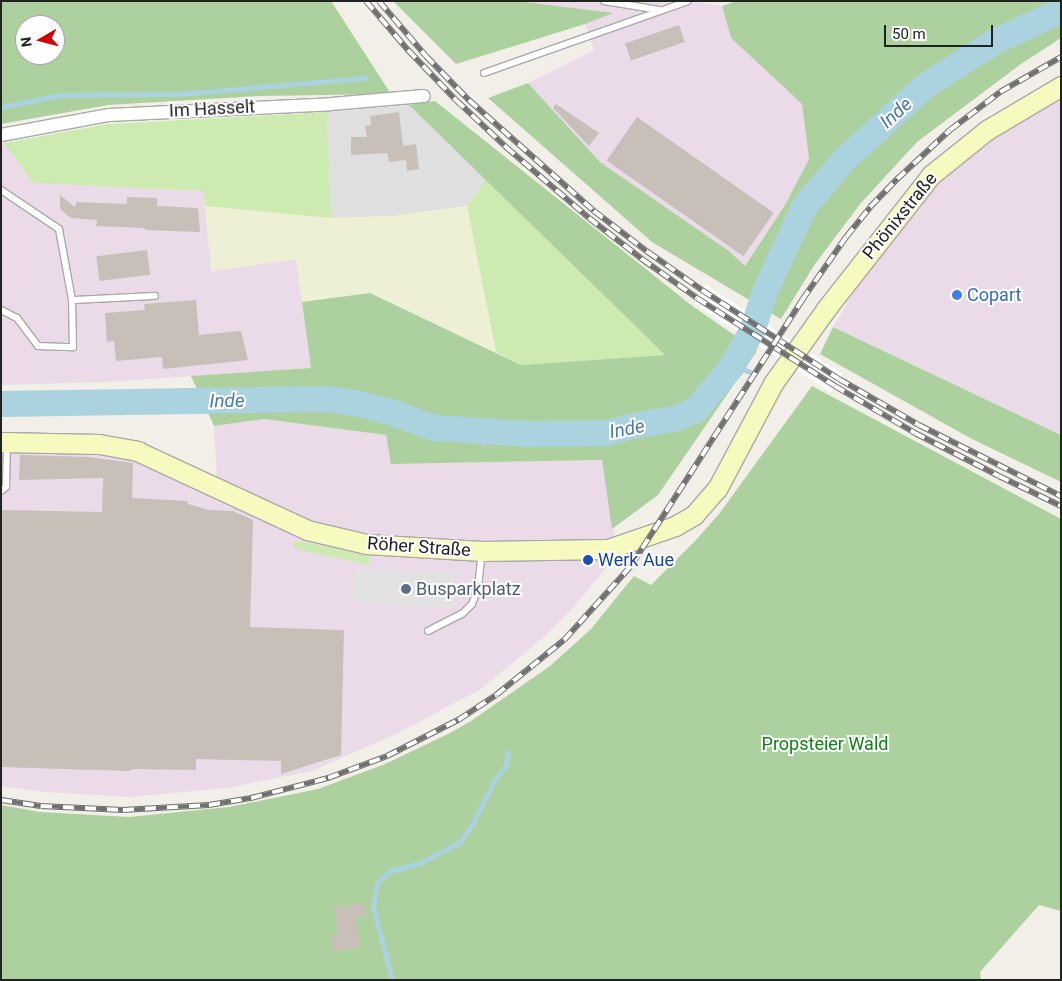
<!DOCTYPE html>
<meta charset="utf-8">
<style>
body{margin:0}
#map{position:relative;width:1062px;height:981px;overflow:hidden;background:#f2efe9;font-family:Roboto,sans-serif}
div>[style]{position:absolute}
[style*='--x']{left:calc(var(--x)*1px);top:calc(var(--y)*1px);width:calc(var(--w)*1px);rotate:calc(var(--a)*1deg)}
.residential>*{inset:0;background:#e0dfdf}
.industrial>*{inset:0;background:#ebdbe8}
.farmland>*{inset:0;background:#eef0d5}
.grass>*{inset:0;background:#cdebb0}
.forest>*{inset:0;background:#add19e}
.parking>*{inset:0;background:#e2e2e2;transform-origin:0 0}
.pier>*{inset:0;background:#fff;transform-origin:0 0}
.stream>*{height:4.5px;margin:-2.25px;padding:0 2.25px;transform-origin:2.25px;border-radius:2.25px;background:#aad3df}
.river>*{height:26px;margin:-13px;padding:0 13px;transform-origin:13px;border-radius:13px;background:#aad3df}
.building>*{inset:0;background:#c7bfb8;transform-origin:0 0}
.roads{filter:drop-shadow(1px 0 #a9a9a9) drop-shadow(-1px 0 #a9a9a9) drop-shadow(0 1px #a9a9a9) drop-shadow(0 -1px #a9a9a9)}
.service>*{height:6px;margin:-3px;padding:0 3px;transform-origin:3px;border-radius:3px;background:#fff}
.minor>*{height:12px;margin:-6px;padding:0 6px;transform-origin:6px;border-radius:6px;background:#fff}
.secondary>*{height:19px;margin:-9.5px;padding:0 9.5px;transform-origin:9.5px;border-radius:9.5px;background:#f7fabf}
.rail>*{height:5.5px;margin-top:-2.75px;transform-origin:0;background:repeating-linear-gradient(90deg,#fff 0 11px,#707070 0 22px);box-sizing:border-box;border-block:1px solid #707070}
.dots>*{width:14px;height:14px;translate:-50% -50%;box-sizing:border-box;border:2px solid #fff;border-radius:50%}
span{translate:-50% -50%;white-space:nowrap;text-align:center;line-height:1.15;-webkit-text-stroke:4px #fff;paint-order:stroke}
.street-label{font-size:18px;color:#222}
.shop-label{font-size:18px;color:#366cbe}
.left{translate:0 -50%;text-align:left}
.transit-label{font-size:18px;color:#164399}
.service-label{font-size:18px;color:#4e5e75}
.park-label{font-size:18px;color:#0c8416}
.water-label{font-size:19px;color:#4a7aab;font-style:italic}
.frame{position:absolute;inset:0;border:2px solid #222;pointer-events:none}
.north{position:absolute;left:15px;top:15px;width:50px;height:50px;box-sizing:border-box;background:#fff;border:1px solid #a7a7a7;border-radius:50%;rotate:262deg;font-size:14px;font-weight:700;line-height:20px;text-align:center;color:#222}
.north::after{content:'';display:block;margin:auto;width:18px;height:22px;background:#d40000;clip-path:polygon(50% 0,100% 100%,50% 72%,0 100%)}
.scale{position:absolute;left:884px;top:25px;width:109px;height:22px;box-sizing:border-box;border:2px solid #222;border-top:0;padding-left:6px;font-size:15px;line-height:18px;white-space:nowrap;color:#222;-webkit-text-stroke:4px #fff;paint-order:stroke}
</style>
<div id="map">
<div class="residential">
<div style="clip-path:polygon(409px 105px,486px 180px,467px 206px,394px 216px,331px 218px,327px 112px)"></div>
</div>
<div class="industrial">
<div style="clip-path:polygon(518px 1px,691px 1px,722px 6px,731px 38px,802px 104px,809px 159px,785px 205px,745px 266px,729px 251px,600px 162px,528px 83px,594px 50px,585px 24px,611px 13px)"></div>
<div style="clip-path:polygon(1061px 96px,1061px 435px,833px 327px,871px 263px,940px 183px,989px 138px)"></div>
<div style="clip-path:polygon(1px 143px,4px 143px,33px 183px,203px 191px,212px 271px,296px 259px,311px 368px,106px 382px,1px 385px)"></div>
<div style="clip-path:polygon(264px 419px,386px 435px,391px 464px,602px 460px,617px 554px,573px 608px,544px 637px,481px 689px,400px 732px,312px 771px,227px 788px,130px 797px,44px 792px,1px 786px,1px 447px,99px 448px,169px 472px,218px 501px,214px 426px)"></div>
</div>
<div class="farmland">
<div style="clip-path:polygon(205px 206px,331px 218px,394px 216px,467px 206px,496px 352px,370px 293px,302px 302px,296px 259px,211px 271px)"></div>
</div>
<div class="grass">
<div style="clip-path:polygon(327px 112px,331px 218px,205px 206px,203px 191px,33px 183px,4px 143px,108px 124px)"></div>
<div style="clip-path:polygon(486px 180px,631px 322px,666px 355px,521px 365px,496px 352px,467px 206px)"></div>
<div style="clip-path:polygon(295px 540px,369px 556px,369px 565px,307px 552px,293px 547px)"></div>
</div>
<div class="forest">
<div style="clip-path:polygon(evenodd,1px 1px,331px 1px,391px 94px,259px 96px,108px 105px,1px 124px,1px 1px,25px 25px,55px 25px,55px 55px,25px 55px,25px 25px)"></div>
<div style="clip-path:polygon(393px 1px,518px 1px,613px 13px,585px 24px,456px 64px)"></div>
<div style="clip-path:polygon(736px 1px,1061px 1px,1061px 38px,1021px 64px,917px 142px,861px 203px,815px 264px,781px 319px,652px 242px,488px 98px,528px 83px,600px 162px,729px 251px,745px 266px,785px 205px,809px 159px,802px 104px,731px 38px,722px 6px)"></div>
<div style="clip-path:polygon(435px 101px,691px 305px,757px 351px,658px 495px,612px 529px,602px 460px,391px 464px,386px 435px,264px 419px,214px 426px,191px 376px,311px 368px,302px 302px,370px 293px,521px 365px,665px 355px,409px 105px)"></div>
<div style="clip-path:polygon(833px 327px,1061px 435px,1061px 482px,970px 438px,820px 354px)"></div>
<div style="clip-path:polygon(812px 386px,1061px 519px,1061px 911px,1039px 905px,980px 972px,981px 980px,1px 980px,1px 805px,40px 812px,129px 817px,229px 807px,318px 789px,385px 764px,448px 734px,471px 721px,550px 666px,591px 629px,634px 576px,651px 585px,696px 540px,719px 514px)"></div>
</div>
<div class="parking">
<div style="left:355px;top:568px;width:103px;height:35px;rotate:3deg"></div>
</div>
<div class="pier">
<div style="left:706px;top:285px;width:163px;height:22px;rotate:33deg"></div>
</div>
<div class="stream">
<div style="--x:1;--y:107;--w:60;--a:-11.5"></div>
<div style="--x:60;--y:95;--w:119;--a:-0.5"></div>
<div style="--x:179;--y:94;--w:187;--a:-4.9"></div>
<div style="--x:733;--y:365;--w:18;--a:22"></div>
<div style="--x:485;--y:431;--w:12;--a:90"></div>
<div style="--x:392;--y:980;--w:75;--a:-104.6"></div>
<div style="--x:373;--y:907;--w:24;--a:-81"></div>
<div style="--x:377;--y:883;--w:18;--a:-43"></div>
<div style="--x:390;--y:871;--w:31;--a:-15"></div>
<div style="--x:420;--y:863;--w:45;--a:-27.7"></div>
<div style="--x:460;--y:842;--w:21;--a:-55"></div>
<div style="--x:472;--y:825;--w:49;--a:-63.4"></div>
<div style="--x:494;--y:781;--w:20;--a:-53"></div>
<div style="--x:506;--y:765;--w:12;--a:-81"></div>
</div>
<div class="river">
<div style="--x:1;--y:404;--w:325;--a:-0.9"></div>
<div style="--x:326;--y:399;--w:30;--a:8"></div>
<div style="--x:356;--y:403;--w:39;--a:15"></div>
<div style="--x:394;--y:413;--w:43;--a:20.6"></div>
<div style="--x:434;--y:428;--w:96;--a:3.6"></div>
<div style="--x:530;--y:434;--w:77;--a:-0.7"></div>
<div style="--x:607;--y:433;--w:31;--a:-15"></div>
<div style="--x:637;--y:425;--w:37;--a:-9"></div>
<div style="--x:674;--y:419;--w:24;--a:-22"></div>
<div style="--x:696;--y:410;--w:58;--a:-50.6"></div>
<div style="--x:733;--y:365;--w:41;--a:-60.9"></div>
<div style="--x:753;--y:329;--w:42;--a:-72"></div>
<div style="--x:766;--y:289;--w:90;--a:-65.1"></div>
<div style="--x:804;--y:207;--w:62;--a:-49.6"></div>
<div style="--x:844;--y:160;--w:110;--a:-42.4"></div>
<div style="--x:925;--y:86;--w:84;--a:-32.4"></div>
<div style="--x:996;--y:41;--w:72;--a:-24.8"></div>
</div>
<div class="building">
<div style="left:679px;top:25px;width:18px;height:57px;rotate:71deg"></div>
<div style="clip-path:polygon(556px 104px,599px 133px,589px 146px,553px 108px)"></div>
<div style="clip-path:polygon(399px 112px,403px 146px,416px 144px,419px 169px,407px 171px,406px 160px,389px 162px,387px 153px,351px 155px,351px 137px,367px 137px,365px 126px,371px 125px,370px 116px)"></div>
<div style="left:637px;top:117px;width:167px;height:53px;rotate:35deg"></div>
<div style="clip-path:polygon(60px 195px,75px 207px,76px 202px,127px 204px,127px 197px,157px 198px,157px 206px,198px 208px,200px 232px,145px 230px,145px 228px,96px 226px,97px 220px,71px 218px,60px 209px)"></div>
<div style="left:147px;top:250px;width:25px;height:51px;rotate:83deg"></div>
<div style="clip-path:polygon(196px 300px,199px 335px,241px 331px,248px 360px,163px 369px,162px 357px,116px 361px,114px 341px,107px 342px,105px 313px,145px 310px,144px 304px)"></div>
<div style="clip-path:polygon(20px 455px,89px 457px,133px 463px,132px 498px,187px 501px,188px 504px,209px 510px,233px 511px,253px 520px,250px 627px,344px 630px,341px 755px,281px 774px,281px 761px,196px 759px,196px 770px,133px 769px,128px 771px,1px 767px,1px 510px,102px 512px,103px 478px,19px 480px)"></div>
<div style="clip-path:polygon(364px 903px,366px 916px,356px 917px,360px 947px,333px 952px,330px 936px,338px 935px,334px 907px)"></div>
</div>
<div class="roads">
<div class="service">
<div style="--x:604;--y:1;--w:56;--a:9.3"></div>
<div style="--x:484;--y:73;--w:216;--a:-19.4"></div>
<div style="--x:1;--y:190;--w:70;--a:33.9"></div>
<div style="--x:59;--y:229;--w:72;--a:79.6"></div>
<div style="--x:1;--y:310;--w:18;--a:27"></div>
<div style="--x:17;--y:318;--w:35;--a:53"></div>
<div style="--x:38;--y:346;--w:35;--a:2"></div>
<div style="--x:73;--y:347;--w:47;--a:-91.2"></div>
<div style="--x:72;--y:300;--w:83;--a:-2.8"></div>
<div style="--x:1;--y:491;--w:6;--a:-39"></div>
<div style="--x:6;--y:487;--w:44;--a:-88.7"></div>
<div style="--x:428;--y:631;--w:38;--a:-27"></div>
<div style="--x:462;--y:614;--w:14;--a:-45"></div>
<div style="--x:472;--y:604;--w:17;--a:-69"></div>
<div style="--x:478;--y:588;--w:36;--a:-84"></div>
</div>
<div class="minor">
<div style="--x:1;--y:135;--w:110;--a:-10.5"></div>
<div style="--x:109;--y:115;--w:222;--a:-2.8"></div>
<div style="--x:331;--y:104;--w:93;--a:-4.9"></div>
</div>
<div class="secondary">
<div style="--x:1;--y:442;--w:98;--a:1.2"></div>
<div style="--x:99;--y:444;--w:39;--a:10"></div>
<div style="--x:137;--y:451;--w:187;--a:24.9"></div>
<div style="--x:307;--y:530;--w:61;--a:13.3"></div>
<div style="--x:366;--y:544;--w:116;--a:3.5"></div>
<div style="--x:482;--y:551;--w:126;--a:-0.9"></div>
<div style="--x:608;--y:549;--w:71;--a:-18.9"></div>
<div style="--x:675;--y:526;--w:22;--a:-30"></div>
<div style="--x:694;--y:515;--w:35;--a:-49"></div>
<div style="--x:717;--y:489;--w:121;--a:-62"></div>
<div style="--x:774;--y:382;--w:90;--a:-54.5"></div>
<div style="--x:826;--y:309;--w:170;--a:-51.9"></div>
<div style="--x:931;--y:175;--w:72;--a:-38.8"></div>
<div style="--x:987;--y:130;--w:86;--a:-30.7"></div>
</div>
</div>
<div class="rail">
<div style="--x:366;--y:1;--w:65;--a:49.4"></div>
<div style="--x:408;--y:50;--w:69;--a:46.2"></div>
<div style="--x:456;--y:100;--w:69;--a:43.2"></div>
<div style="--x:506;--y:147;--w:109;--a:40.5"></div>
<div style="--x:589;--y:218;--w:67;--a:37.7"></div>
<div style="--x:642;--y:259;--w:67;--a:35.3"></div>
<div style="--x:697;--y:298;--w:164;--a:32.5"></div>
<div style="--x:835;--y:386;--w:93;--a:30.4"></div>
<div style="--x:915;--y:433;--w:94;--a:27.1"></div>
<div style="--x:999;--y:476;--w:69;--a:25.8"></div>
<div style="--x:379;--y:1;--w:72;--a:49.5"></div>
<div style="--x:426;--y:56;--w:62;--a:45.7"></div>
<div style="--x:469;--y:100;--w:167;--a:41.6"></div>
<div style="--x:594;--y:211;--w:68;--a:37.2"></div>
<div style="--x:648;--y:252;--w:66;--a:35.1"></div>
<div style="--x:702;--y:290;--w:163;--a:33"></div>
<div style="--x:839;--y:379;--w:92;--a:29.9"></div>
<div style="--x:919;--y:425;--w:159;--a:26.6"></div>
<div style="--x:1;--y:800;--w:40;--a:8.5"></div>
<div style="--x:41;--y:806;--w:82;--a:2.8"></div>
<div style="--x:123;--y:810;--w:86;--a:-3.3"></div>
<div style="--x:209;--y:805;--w:43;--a:-9.5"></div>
<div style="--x:251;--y:798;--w:80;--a:-14.6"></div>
<div style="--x:328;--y:778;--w:63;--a:-20.4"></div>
<div style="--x:387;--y:756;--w:80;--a:-26.9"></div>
<div style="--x:458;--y:720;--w:45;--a:-33.3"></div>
<div style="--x:496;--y:695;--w:87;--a:-39"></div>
<div style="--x:564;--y:640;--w:98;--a:-47.9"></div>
<div style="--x:630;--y:567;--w:318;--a:-57.2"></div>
<div style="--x:802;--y:300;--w:77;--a:-55.1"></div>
<div style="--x:846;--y:237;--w:38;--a:-51"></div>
<div style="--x:870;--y:207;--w:39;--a:-46"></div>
<div style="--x:897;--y:179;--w:72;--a:-42.8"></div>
<div style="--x:950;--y:130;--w:63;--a:-37.2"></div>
<div style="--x:1000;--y:92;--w:70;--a:-29.8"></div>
</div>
<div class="dots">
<div style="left:957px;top:295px;background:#3f7fe0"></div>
<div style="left:588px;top:560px;background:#1a4fb4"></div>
<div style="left:406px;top:589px;background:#5c6f8a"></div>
</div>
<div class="street-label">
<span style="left:212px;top:109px;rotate:-3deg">Im Hasselt</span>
<span style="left:900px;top:216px;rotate:-51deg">Phönixstraße</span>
<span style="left:419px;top:547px;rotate:4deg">Röher Straße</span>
</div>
<div class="shop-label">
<span class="left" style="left:967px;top:295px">Copart</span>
</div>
<div class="transit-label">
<span class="left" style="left:598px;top:560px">Werk Aue</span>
</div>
<div class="service-label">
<span class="left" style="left:416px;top:589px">Busparkplatz</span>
</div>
<div class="park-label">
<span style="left:825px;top:744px">Propsteier Wald</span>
</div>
<div class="water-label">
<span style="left:896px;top:113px;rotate:-42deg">Inde</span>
<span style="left:227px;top:401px;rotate:-1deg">Inde</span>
<span style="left:627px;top:429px;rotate:-11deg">Inde</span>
</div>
<div class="frame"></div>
<div class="north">N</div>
<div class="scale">50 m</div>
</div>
